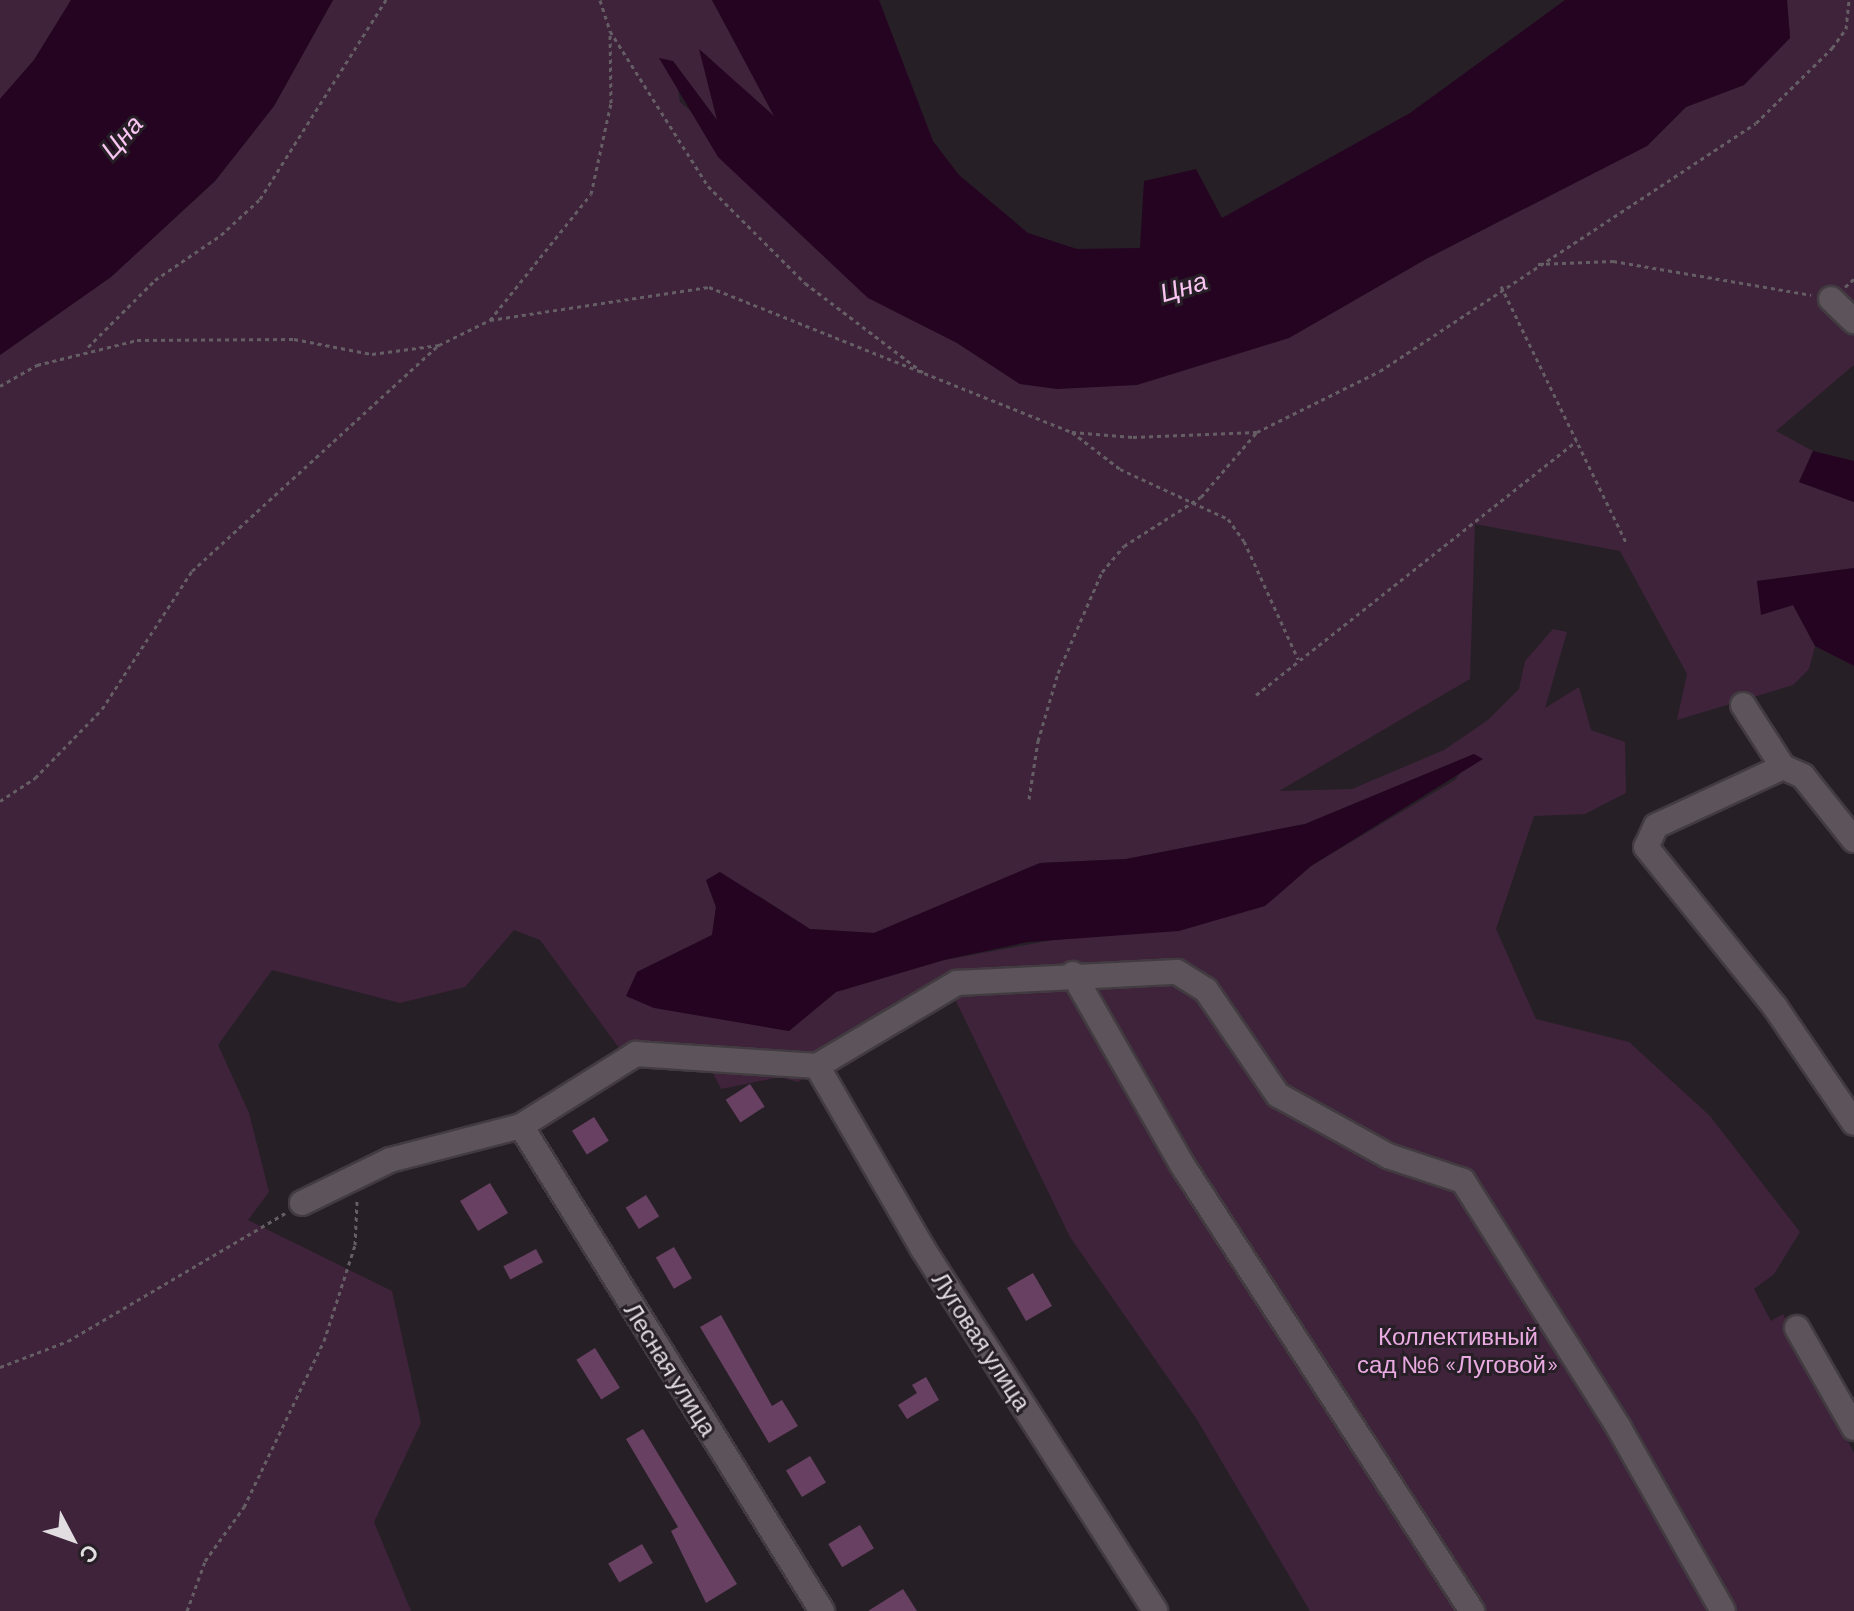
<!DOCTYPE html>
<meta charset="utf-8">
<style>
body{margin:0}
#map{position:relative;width:1854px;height:1611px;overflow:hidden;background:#271f26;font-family:Barlow,sans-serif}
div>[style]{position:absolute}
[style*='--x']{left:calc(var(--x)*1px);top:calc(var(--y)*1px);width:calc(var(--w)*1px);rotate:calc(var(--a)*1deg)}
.green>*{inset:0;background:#3e233b}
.water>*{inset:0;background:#250422}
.building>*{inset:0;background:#674062;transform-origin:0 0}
.path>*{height:3px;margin-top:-1.5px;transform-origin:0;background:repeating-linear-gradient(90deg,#655e64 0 4px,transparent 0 8px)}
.roads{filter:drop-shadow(2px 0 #423c41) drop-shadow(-2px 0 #423c41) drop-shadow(0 2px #423c41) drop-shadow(0 -2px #423c41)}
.minor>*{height:24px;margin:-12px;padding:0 12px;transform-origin:12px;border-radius:12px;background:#5d545b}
span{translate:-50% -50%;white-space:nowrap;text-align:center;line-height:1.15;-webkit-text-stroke:6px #271f26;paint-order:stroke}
.park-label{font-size:24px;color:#eaabe2}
.street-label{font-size:24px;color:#e2dde1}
.water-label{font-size:26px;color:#f9c5f2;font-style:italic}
.north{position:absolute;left:32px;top:1499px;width:80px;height:80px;-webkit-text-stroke:6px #271f26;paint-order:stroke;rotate:131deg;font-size:22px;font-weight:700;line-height:32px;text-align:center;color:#e2dde1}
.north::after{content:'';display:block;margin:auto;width:28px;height:36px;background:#e2dde1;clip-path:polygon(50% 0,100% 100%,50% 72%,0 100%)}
</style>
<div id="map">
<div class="green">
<div style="clip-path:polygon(0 0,71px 0,34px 60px,0 99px)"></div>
<div style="clip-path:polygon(evenodd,333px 0,712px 0,776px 119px,700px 50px,719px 123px,673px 61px,680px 102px,957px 343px,1020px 384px,1289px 338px,1426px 259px,1647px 146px,1686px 107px,1744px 85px,1790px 38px,1787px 0,1854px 0,1854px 365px,1776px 431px,1813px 451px,1799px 482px,1854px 502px,1854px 568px,1757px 581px,1762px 614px,1793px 605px,1815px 646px,1809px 669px,1793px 685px,1677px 720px,1687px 674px,1620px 551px,1475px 524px,1470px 679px,1279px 791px,1352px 789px,1444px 750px,1488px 720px,1519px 689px,1525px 661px,1553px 629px,1567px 632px,1545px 708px,1579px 687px,1591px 730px,1625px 742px,1626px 793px,1585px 814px,1534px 816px,1496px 929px,1536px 1019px,1629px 1042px,1710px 1116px,1800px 1232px,1774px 1274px,1754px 1289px,1771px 1321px,1783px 1314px,1854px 1453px,1854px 1611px,1310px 1611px,1196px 1418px,1070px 1237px,954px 997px,798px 1082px,780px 1077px,721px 1089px,713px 1073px,622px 1052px,540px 940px,514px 930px,465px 987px,400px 1003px,272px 970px,218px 1045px,249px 1113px,269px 1192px,248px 1220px,392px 1291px,421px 1423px,374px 1522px,411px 1611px,0 1611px,0 355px,111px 277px,215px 181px,274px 106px,333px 0,1474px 754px,1455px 780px,1311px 866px,1272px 900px,944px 960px,836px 992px,789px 1031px,739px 1022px,637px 972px,712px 935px,716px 907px,706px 880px,759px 896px,810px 929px,874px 933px,1040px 863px,1126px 859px,1305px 824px,1474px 754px)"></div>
</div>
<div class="water">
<div style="clip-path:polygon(71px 0,333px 0,274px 106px,215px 181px,111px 277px,0 355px,0 99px,34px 60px)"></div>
<div style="clip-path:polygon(712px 0,879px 0,933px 141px,959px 175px,1028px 233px,1077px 249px,1140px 248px,1144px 181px,1196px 169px,1222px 218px,1410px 113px,1565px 0,1787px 0,1790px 38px,1744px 85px,1686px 107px,1647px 146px,1426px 259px,1289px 338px,1137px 385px,1057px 389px,1020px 384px,957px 343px,868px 298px,718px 157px,659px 58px,673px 61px,717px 120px,699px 49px,774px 116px)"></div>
<div style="clip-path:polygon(1813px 451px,1854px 461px,1854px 502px,1799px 482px)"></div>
<div style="clip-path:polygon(1854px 568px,1854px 666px,1815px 646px,1793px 605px,1761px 615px,1757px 581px)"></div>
<div style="clip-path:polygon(1474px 754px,1483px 759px,1311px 866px,1265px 906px,1179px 931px,1028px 942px,944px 960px,836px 992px,789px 1031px,654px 1008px,626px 996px,637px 972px,712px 935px,716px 907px,706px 880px,720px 872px,810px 929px,874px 933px,1040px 863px,1126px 859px,1305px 824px)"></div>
</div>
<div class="building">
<div style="left:750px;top:1084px;width:27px;height:29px;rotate:57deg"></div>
<div style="left:594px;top:1117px;width:28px;height:26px;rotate:58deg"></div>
<div style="left:490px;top:1183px;width:35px;height:35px;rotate:59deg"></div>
<div style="left:646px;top:1195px;width:25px;height:24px;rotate:58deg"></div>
<div style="left:674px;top:1247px;width:36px;height:21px;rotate:60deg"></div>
<div style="left:536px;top:1249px;width:15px;height:37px;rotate:62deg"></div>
<div style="left:1033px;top:1273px;width:38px;height:30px;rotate:60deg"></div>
<div style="clip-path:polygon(721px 1315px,772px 1406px,782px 1400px,798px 1426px,769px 1443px,700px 1327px)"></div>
<div style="left:595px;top:1348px;width:47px;height:22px;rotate:58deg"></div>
<div style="clip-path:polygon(926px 1377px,939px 1400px,907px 1419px,898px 1405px,917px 1393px,912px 1385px)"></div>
<div style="clip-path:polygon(643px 1429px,737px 1584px,706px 1603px,671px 1531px,678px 1527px,626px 1439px)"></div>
<div style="left:810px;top:1456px;width:31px;height:28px;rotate:59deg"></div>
<div style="left:860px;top:1525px;width:27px;height:37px;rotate:59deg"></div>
<div style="left:642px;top:1544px;width:22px;height:39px;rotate:60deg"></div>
<div style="clip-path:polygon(903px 1589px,917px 1611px,868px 1611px)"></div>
</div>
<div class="path">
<div style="--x:600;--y:0;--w:33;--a:72"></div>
<div style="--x:610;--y:31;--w:183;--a:57.7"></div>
<div style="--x:708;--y:186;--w:137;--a:45"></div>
<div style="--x:805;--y:283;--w:151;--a:37.2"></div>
<div style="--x:1538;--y:264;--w:75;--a:-2.3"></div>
<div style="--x:1613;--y:261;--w:201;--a:9.7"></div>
<div style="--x:1501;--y:286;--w:287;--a:64"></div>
<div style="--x:1845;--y:287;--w:12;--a:-42"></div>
<div style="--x:490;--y:320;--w:161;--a:-51.3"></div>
<div style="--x:591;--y:194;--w:93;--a:-77.6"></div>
<div style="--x:611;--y:103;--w:68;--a:-90.8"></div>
<div style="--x:88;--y:347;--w:95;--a:-45"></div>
<div style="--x:155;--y:280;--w:80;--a:-34.3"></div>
<div style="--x:221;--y:235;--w:53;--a:-42.7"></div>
<div style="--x:260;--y:199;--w:236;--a:-57.7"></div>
<div style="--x:0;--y:386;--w:43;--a:-29.6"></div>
<div style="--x:37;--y:365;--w:103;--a:-14"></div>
<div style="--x:137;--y:340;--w:157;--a:-0.4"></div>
<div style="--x:294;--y:339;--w:79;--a:10.9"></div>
<div style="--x:372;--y:354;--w:68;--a:-7.7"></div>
<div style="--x:439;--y:345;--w:57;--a:-26.1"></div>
<div style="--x:490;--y:320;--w:221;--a:-8.6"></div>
<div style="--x:709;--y:287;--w:391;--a:21.8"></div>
<div style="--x:1072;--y:432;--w:61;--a:4.7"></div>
<div style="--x:1133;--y:437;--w:124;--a:-2.3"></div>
<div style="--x:1257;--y:432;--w:137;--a:-26.4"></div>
<div style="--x:1380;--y:371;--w:450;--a:-33.4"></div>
<div style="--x:1756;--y:123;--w:107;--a:-44.6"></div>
<div style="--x:1832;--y:48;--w:24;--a:-54"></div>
<div style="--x:1846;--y:29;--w:29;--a:-84"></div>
<div style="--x:1072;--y:432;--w:61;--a:37.6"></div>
<div style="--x:1120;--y:469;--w:119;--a:24.8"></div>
<div style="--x:1228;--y:519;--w:27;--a:54"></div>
<div style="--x:1244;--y:541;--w:130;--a:65.4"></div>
<div style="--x:1256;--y:695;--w:409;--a:-38.4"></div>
<div style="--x:1029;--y:799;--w:59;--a:-81.2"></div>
<div style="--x:1038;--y:741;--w:71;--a:-73.6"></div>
<div style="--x:1058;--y:673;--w:110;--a:-66.5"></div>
<div style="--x:1102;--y:572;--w:34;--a:-50"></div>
<div style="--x:1124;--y:546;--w:91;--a:-32.5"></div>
<div style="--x:1201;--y:497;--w:86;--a:-49.3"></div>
<div style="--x:0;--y:801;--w:42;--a:-33.3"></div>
<div style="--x:35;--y:778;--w:96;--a:-45.8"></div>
<div style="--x:102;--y:709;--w:165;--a:-56.9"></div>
<div style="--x:192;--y:571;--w:335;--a:-42.5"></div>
<div style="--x:0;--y:1367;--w:73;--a:-20.9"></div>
<div style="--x:68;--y:1341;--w:252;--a:-30.5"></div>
<div style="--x:187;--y:1611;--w:53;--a:-70.2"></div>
<div style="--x:205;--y:1561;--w:67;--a:-54.2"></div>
<div style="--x:244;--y:1507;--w:184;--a:-64.3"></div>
<div style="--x:324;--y:1341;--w:101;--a:-72.1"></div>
<div style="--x:355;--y:1245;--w:44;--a:-87.4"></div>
</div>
<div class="roads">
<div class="minor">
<div style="--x:1831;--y:299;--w:32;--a:44"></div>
<div style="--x:1743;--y:705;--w:74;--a:57.2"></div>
<div style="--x:1854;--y:840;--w:82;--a:-128.6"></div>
<div style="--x:1803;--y:776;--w:22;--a:-156"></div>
<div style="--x:1783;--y:767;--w:140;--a:155.1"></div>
<div style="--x:1656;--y:826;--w:23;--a:115"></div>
<div style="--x:1646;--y:847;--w:206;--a:51.1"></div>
<div style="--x:1775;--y:1007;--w:140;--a:55.7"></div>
<div style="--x:1073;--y:974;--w:221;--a:60.2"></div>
<div style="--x:1183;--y:1166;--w:531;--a:57"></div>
<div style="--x:817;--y:1066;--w:211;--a:59.9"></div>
<div style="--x:923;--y:1249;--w:430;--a:57.3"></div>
<div style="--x:521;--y:1126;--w:571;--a:58.18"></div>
<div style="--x:302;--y:1203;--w:98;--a:-26"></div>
<div style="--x:390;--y:1160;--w:135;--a:-14.5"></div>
<div style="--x:521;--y:1126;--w:136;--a:-32.1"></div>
<div style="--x:636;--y:1054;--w:181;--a:3.8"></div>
<div style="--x:817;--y:1066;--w:163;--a:-30.7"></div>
<div style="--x:957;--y:983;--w:220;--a:-2.9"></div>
<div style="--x:1177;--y:972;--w:34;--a:32"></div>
<div style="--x:1206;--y:990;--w:127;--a:55.6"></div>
<div style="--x:1278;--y:1095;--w:126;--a:29"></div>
<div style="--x:1388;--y:1156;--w:79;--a:18.4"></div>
<div style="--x:1463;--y:1181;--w:292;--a:57.7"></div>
<div style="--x:1619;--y:1428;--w:210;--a:60.4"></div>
<div style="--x:1797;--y:1328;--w:115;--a:60.3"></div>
</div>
</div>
<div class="park-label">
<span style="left:1458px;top:1350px">Коллективный<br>сад №6 «Луговой»</span>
</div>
<div class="street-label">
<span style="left:982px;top:1341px;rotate:57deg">Луговая улица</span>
<span style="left:671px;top:1369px;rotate:58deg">Лесная улица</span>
</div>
<div class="water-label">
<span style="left:121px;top:136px;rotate:-48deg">Цна</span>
<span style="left:1183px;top:286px;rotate:-17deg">Цна</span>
</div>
<div class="north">С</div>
</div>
